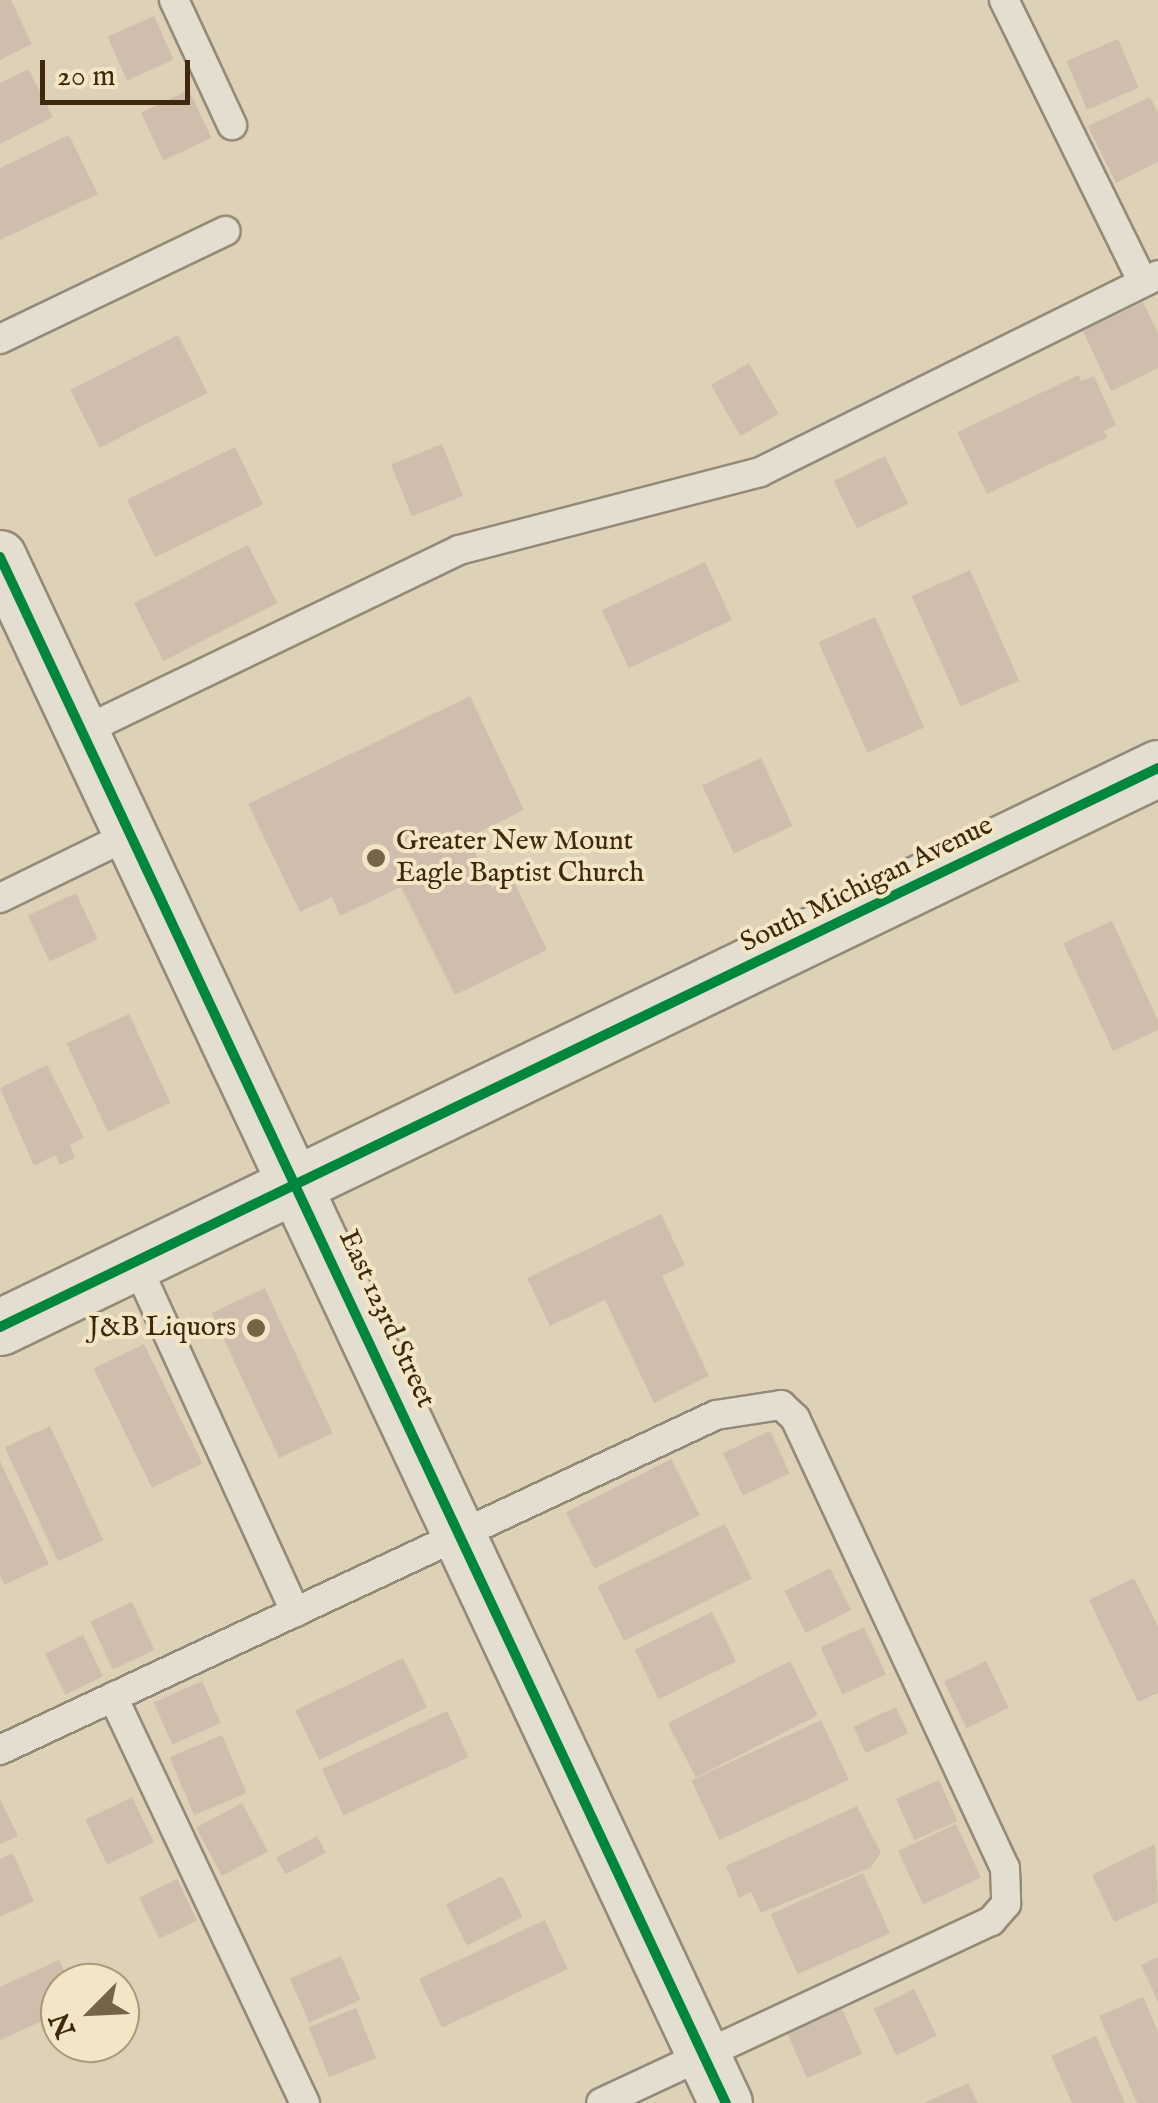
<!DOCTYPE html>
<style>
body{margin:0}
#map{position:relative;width:1158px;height:2103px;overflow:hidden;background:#ddd2b8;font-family:"IM FELL English",serif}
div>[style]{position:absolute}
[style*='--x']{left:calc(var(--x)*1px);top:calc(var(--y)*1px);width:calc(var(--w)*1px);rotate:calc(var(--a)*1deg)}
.building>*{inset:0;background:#cfbead;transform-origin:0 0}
.roads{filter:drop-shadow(2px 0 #948a78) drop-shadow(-2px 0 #948a78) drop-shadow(0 2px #948a78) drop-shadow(0 -2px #948a78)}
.lane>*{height:28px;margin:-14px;padding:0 14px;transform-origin:14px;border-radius:14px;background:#e4ded1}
.street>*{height:52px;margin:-26px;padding:0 26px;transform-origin:26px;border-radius:26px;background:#e4ded1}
.secondary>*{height:55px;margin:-27.5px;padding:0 27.5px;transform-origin:27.5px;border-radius:27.5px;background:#e4ded1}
.cycleway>*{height:10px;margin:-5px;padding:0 5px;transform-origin:5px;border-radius:5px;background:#00873e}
.dots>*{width:28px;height:28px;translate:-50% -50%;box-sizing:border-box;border:5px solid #f3e6c7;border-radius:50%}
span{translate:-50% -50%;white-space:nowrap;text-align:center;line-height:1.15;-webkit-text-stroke:8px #f3e6c7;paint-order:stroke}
.poi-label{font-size:28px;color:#3f280b}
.left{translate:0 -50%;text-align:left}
.right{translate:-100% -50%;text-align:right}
.street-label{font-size:28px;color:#3f280b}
.north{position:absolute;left:40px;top:1963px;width:100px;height:100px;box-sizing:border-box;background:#f3e6c7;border:2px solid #ab9a7c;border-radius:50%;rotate:246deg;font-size:28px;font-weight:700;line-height:40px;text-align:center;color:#3f280b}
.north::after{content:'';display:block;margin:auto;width:35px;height:45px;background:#766448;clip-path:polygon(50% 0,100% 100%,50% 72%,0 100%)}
.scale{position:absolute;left:40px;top:60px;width:150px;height:45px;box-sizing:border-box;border:5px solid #3f280b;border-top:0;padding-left:12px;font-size:30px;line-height:35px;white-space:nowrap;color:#3f280b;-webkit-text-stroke:8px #f3e6c7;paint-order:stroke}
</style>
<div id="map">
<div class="building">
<div style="clip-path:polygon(0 0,11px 0,32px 44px,0 60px)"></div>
<div style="left:154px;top:16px;width:48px;height:51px;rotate:66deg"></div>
<div style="left:1118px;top:39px;width:53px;height:56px;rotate:67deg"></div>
<div style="clip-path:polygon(28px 69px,53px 117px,0 144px,0 83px)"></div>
<div style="left:189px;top:90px;width:53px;height:53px;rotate:65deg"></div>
<div style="clip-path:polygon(1150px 97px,1158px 113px,1158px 162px,1116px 183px,1088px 126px)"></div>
<div style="clip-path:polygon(69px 135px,98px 194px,0 240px,0 168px)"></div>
<div style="clip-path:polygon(1143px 302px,1158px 333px,1158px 368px,1111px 391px,1083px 331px)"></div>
<div style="left:178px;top:335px;width:65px;height:121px;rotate:63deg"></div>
<div style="left:749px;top:363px;width:59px;height:44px;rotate:60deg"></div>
<div style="clip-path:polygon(1079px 375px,1081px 381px,1094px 376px,1116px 425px,1103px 431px,1108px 437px,987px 494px,957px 432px)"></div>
<div style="left:442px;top:444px;width:56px;height:55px;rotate:68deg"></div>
<div style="left:235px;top:447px;width:64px;height:120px;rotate:64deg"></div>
<div style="left:885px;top:456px;width:53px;height:57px;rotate:64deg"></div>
<div style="left:248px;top:545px;width:65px;height:128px;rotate:63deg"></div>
<div style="left:705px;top:562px;width:64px;height:114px;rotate:65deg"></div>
<div style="left:970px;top:570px;width:121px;height:64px;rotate:66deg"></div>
<div style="left:875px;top:617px;width:121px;height:62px;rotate:66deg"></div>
<div style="clip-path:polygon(470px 696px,524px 810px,468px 838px,492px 888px,512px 878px,547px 950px,455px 995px,401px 887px,340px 916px,332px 897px,300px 912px,248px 804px)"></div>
<div style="left:761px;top:758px;width:75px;height:65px;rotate:65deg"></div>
<div style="left:76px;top:893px;width:51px;height:53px;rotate:65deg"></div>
<div style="clip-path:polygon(1112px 921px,1158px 1020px,1158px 1030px,1113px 1051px,1063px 943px)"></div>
<div style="left:129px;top:1014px;width:98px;height:69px;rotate:65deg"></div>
<div style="clip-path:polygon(47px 1065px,84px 1138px,70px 1145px,75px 1158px,60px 1165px,55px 1155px,34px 1166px,0 1088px)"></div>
<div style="clip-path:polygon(661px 1214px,685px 1265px,662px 1276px,709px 1376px,654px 1403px,605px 1300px,550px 1326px,527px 1278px)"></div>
<div style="left:265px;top:1288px;width:160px;height:59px;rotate:65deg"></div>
<div style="left:144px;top:1344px;width:133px;height:56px;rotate:64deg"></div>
<div style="left:50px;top:1426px;width:126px;height:50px;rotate:65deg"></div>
<div style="left:770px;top:1431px;width:47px;height:52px;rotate:65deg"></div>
<div style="left:671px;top:1459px;width:63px;height:118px;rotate:63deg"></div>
<div style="clip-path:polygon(0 1461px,49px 1564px,4px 1585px,0 1576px)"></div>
<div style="left:725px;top:1524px;width:61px;height:142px;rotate:64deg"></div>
<div style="left:830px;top:1568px;width:47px;height:51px;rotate:63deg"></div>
<div style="clip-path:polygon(1134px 1578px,1158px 1626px,1158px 1693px,1138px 1702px,1089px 1600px)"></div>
<div style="left:132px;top:1602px;width:53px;height:46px;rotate:65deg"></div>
<div style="left:712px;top:1612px;width:55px;height:86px;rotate:64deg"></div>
<div style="left:864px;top:1627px;width:52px;height:48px;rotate:65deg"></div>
<div style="left:83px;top:1635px;width:46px;height:42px;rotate:64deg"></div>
<div style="left:403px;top:1658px;width:55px;height:120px;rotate:64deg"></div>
<div style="left:790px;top:1661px;width:61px;height:137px;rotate:63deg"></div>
<div style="left:986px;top:1661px;width:52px;height:47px;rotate:64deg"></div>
<div style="left:202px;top:1681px;width:46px;height:53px;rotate:66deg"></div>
<div style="left:896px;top:1707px;width:29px;height:47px;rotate:65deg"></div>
<div style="left:447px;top:1711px;width:51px;height:138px;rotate:65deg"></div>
<div style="left:821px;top:1720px;width:66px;height:143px;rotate:65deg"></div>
<div style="left:222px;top:1735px;width:63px;height:57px;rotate:67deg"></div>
<div style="left:939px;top:1780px;width:45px;height:47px;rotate:66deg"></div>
<div style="left:132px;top:1797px;width:50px;height:52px;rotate:64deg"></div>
<div style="clip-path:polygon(0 1799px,18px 1836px,0 1844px)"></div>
<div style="left:242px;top:1803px;width:55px;height:52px;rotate:62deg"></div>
<div style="clip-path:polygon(857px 1806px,881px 1853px,870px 1868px,761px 1913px,751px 1892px,739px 1898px,726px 1866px)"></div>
<div style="left:956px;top:1824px;width:59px;height:64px;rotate:65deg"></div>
<div style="left:317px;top:1836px;width:19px;height:46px;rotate:62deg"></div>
<div style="clip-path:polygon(1155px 1844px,1158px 1902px,1114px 1922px,1092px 1875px)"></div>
<div style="clip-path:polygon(13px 1853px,34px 1901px,0 1917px,0 1859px)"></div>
<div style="left:863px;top:1873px;width:66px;height:101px;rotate:66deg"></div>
<div style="left:502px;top:1876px;width:46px;height:63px;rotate:63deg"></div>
<div style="left:177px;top:1879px;width:46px;height:42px;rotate:64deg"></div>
<div style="left:545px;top:1920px;width:54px;height:139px;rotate:65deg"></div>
<div style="left:341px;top:1956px;width:48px;height:56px;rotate:66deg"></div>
<div style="clip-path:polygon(1158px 1957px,1158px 2002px,1141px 1965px)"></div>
<div style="clip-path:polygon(59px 1960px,70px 1983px,60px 1983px,60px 2013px,0 2040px,0 1987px)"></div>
<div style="left:914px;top:1989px;width:52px;height:45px;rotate:64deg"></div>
<div style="clip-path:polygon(1143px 1997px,1158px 2031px,1158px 2103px,1137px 2103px,1099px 2016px)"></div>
<div style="left:356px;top:2008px;width:54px;height:51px;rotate:68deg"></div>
<div style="left:842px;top:2009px;width:49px;height:60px;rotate:66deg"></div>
<div style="clip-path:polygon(1096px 2036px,1125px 2103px,1072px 2103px,1051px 2056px)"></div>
<div style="clip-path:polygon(968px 2083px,978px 2103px,924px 2103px)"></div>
</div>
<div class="roads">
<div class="lane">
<div style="--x:174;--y:0;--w:138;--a:65.1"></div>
<div style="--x:1004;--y:0;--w:314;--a:63.8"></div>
<div style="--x:0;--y:339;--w:250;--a:-25.6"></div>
<div style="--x:83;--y:731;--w:417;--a:-25.7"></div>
<div style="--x:459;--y:550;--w:311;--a:-14.5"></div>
<div style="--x:760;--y:472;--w:444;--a:-26.3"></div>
<div style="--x:0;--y:898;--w:146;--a:-26"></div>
<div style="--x:136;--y:1264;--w:383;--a:65.4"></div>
<div style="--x:113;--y:1697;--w:449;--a:64.7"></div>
<div style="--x:0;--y:1750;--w:790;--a:-25.07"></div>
<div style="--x:716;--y:1415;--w:66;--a:-8.7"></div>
<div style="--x:781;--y:1405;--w:19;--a:43"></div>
<div style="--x:795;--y:1418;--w:497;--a:65"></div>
<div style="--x:1005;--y:1868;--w:36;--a:88"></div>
<div style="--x:1006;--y:1904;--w:23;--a:131"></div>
<div style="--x:991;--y:1921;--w:430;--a:155"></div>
</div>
<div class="street">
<div style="--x:0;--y:557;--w:1708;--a:64.85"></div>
</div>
<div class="secondary">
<div style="--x:0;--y:1327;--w:1286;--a:-25.77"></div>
</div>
</div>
<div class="cycleway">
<div style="--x:0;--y:557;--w:1708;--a:64.85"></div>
<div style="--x:0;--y:1327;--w:1286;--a:-25.77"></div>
</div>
<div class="dots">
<div style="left:376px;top:858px;background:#766448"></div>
<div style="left:256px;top:1328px;background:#766448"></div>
</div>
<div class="poi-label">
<span class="left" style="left:396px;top:858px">Greater New Mount<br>Eagle Baptist Church</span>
<span class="right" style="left:236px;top:1328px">J&amp;B Liquors</span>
</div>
<div class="street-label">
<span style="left:867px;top:885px;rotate:-26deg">South Michigan Avenue</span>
<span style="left:386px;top:1319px;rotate:65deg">East 123rd Street</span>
</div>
<div class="north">N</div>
<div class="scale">20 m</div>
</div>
